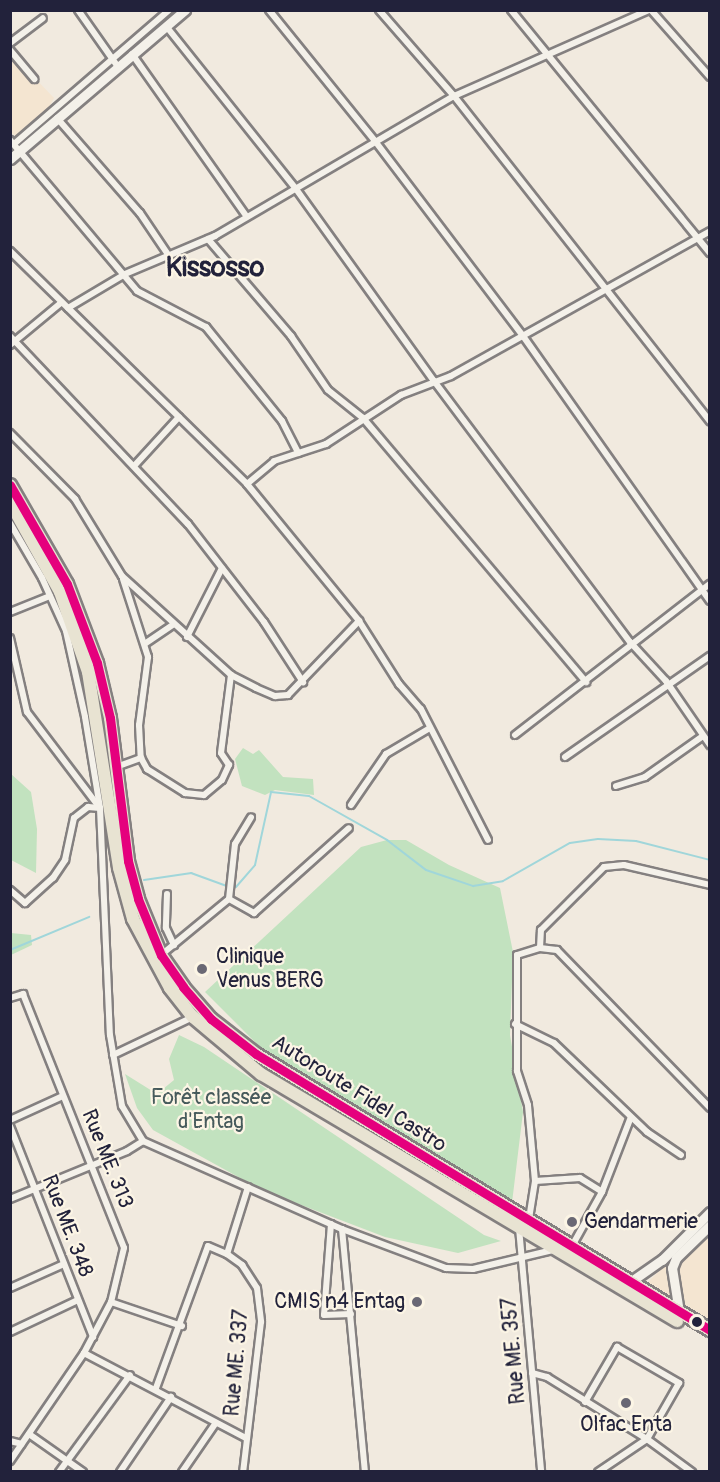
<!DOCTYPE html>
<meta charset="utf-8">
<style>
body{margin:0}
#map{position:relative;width:720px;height:1482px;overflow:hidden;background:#f1eadf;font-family:Pangolin,sans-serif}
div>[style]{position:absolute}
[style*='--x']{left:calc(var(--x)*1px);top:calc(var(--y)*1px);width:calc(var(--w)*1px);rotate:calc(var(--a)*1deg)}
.built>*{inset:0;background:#f4e5d1}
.green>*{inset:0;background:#c2e2bf}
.stream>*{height:2px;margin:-1px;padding:0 1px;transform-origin:1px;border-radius:1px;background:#a0d6da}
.roads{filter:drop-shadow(2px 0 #848080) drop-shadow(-2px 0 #848080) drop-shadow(0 2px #848080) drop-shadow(0 -2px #848080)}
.street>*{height:6px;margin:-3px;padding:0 3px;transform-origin:3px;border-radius:3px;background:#f4f1ea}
.secondary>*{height:9px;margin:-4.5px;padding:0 4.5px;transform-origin:4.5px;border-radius:4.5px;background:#f4f1ea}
.highway>*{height:12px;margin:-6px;padding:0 6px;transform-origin:6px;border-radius:6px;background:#e8e3d2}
.bus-1>*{height:9px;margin:-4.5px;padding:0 4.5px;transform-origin:4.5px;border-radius:4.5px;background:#e5007d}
.dots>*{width:16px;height:16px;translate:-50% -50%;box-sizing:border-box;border:3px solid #fcf5e5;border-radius:50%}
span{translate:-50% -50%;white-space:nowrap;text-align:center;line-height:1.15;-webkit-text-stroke:4.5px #fcf5e5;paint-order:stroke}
.poi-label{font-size:21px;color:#22223b}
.left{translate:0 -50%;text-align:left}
.right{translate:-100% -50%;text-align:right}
.street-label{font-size:21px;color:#22223b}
.park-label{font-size:21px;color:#465a5b}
.district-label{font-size:27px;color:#22223b;font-weight:700}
.frame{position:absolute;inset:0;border:12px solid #22223b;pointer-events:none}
</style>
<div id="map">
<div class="built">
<div style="clip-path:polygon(10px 52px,54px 98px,45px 114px,19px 137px,11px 133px)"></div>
<div style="clip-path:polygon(709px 1222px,709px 1326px,646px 1284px)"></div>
</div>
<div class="green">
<div style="clip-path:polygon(243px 748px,253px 754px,259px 750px,283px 777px,313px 779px,314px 795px,275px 790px,265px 795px,242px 786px,235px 759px)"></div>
<div style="clip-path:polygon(11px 774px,31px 792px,37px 829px,36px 873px,11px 860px)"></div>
<div style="clip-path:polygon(387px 840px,406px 840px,449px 865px,500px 888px,513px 952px,510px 1035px,523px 1112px,511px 1211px,259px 1046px,205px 992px,361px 847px)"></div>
<div style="clip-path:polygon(11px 933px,31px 935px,32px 945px,11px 955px)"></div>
<div style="clip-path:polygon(179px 1035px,204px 1047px,484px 1235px,501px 1241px,458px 1253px,385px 1237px,262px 1190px,153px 1130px,137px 1108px,125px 1074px,157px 1094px,174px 1080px,169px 1059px)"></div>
</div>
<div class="stream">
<div style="--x:144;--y:880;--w:48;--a:-8.5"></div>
<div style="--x:191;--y:873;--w:38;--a:20"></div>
<div style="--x:236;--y:887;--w:29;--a:-49"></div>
<div style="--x:255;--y:865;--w:75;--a:-77.6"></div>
<div style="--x:271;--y:792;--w:38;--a:6"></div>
<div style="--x:309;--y:796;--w:90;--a:29.4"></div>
<div style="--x:387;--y:840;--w:49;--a:37.6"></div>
<div style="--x:426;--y:870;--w:50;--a:18.8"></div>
<div style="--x:473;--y:886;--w:30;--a:-9"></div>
<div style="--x:503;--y:881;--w:77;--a:-29.6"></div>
<div style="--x:570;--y:843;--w:28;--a:-8"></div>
<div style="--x:598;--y:839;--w:38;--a:3"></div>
<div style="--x:636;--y:841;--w:76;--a:14.4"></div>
<div style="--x:10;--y:950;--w:86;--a:-22.7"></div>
</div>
<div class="roads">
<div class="street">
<div style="--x:78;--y:10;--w:70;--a:54.9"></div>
<div style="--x:269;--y:10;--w:169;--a:51"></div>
<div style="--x:375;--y:141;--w:245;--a:52.8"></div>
<div style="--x:523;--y:336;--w:324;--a:54.8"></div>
<div style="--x:379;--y:10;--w:114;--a:48.9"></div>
<div style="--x:454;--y:96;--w:414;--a:51.8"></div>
<div style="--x:511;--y:10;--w:314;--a:50.7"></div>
<div style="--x:651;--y:10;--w:89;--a:48.6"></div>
<div style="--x:166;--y:26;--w:208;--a:51.4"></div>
<div style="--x:296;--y:189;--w:236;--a:54.3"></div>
<div style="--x:434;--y:381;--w:326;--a:53.1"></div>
<div style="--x:630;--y:642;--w:53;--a:47.3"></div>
<div style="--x:666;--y:681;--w:78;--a:55.5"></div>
<div style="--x:10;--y:43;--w:41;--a:-37.1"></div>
<div style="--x:10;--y:50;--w:38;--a:50"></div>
<div style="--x:132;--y:54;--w:199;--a:54.8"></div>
<div style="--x:57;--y:118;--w:126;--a:48.9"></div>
<div style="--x:140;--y:213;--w:52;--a:56"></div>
<div style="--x:10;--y:140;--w:197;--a:49.9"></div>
<div style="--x:137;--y:291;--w:78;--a:27.6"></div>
<div style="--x:206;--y:327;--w:121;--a:51"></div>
<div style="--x:282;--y:421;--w:36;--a:63"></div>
<div style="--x:14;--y:144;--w:205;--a:-40.8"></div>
<div style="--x:208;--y:239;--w:128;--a:49.4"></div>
<div style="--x:291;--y:336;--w:65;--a:55.6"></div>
<div style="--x:328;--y:390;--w:45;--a:38.7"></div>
<div style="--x:363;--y:418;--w:346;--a:49.8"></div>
<div style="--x:10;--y:251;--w:332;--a:44.5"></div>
<div style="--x:247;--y:484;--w:177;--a:50.7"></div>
<div style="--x:359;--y:621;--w:75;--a:57.6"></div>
<div style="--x:399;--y:684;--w:33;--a:49"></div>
<div style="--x:421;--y:709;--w:147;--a:62.9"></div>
<div style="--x:68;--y:308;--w:66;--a:-30.8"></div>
<div style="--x:125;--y:274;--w:98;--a:-22.9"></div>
<div style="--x:215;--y:236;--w:277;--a:-30.4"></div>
<div style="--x:454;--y:96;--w:213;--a:-23.8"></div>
<div style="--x:10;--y:336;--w:259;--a:46.6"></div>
<div style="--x:188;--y:524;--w:124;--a:52.2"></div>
<div style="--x:264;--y:622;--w:72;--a:57"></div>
<div style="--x:10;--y:345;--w:67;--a:-39.6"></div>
<div style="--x:10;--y:433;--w:93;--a:45.4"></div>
<div style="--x:75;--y:499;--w:90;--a:58.6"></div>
<div style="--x:122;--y:576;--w:147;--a:42.2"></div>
<div style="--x:231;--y:675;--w:28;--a:27"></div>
<div style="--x:256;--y:688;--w:21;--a:23"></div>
<div style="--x:275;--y:696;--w:13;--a:-4"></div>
<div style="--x:288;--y:695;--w:103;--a:-46.2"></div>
<div style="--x:135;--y:465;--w:65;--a:-47.5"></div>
<div style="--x:247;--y:484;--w:35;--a:-40"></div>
<div style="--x:274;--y:461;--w:55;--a:-18.1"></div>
<div style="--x:326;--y:444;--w:90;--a:-33.2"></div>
<div style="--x:401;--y:395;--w:53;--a:-20.8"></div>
<div style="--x:451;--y:376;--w:297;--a:-29.2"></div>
<div style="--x:10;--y:523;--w:64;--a:59.8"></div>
<div style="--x:42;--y:578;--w:58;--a:65.6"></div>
<div style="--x:66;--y:631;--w:88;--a:77.5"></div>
<div style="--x:85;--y:717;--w:92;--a:80.6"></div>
<div style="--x:100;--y:808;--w:227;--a:87.5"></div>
<div style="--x:110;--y:1035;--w:72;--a:80.4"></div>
<div style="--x:122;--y:1106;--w:41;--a:59"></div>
<div style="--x:143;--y:1141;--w:218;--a:23.9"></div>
<div style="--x:342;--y:1229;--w:111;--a:20.6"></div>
<div style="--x:446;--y:1268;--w:27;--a:2"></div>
<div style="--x:473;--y:1269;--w:82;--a:-13.4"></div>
<div style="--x:123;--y:579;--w:82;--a:72.2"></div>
<div style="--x:148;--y:657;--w:69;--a:97.5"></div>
<div style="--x:139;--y:725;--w:33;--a:87"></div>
<div style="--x:141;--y:758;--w:13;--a:61"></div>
<div style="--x:147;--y:769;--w:45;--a:32.3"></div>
<div style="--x:185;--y:793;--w:19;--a:6"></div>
<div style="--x:204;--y:795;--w:23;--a:-40"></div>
<div style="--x:222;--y:780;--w:17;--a:-65"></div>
<div style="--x:229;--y:765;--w:14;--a:-124"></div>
<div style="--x:221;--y:753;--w:79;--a:-82.7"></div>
<div style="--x:10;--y:612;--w:43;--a:-21.8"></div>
<div style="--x:187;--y:637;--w:77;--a:-63.1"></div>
<div style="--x:10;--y:638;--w:76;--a:77.1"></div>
<div style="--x:27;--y:712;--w:119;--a:52.8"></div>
<div style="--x:146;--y:643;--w:32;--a:-34"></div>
<div style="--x:515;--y:735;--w:247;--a:-37.8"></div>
<div style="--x:565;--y:757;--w:177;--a:-34.9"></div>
<div style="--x:116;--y:767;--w:27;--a:-20"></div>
<div style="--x:616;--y:786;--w:30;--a:-17"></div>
<div style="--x:645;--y:777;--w:71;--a:-35.3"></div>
<div style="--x:351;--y:805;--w:62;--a:-55.5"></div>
<div style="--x:386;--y:754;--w:51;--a:-30.6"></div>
<div style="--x:10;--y:890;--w:20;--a:41"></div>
<div style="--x:25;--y:903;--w:38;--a:-42"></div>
<div style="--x:53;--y:878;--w:22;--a:-56"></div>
<div style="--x:65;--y:860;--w:43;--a:-77.9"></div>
<div style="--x:74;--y:818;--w:18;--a:-38"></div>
<div style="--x:88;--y:807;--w:12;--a:5"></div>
<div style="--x:167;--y:894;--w:34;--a:92"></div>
<div style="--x:166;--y:928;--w:19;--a:65"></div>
<div style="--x:229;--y:899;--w:55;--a:-83.8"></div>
<div style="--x:235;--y:844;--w:31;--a:-59"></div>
<div style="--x:540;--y:948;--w:18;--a:-87"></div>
<div style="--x:541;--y:930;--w:89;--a:-45"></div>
<div style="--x:604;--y:867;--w:20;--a:-6"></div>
<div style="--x:624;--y:865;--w:88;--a:13.1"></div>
<div style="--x:161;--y:955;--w:88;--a:-39.5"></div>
<div style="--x:229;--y:899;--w:29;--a:29"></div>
<div style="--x:254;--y:913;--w:127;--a:-41.8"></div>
<div style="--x:10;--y:998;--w:14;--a:-17"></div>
<div style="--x:23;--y:994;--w:273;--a:68.3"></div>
<div style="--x:124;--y:1248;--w:56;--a:103.5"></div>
<div style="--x:111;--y:1302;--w:58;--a:117.9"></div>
<div style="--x:84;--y:1353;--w:131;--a:124.4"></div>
<div style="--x:515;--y:1024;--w:43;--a:26"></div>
<div style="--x:554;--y:1043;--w:129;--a:43.7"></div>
<div style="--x:647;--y:1132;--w:41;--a:34.1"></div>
<div style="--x:113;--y:1055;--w:89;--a:-25.4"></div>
<div style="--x:10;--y:1120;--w:58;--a:-24.4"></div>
<div style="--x:10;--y:1126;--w:227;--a:68.5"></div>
<div style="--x:535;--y:1181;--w:45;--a:-3.8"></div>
<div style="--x:580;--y:1178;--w:26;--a:32"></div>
<div style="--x:10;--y:1199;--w:126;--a:-22.3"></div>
<div style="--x:127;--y:1151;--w:19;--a:-32"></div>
<div style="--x:529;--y:1219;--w:38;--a:-81"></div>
<div style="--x:535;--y:1181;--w:76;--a:-95.3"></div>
<div style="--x:528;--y:1105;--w:36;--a:-108"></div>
<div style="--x:517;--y:1071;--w:116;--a:-90"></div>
<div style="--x:517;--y:955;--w:24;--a:-17"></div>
<div style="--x:540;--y:948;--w:17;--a:7"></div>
<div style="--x:557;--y:950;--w:220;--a:45.9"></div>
<div style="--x:331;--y:1224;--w:91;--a:94.4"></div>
<div style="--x:324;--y:1315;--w:27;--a:-2"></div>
<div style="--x:519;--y:1228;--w:245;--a:84.8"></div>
<div style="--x:342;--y:1229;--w:244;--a:84.6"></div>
<div style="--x:572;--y:1246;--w:62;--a:-60.9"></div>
<div style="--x:602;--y:1192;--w:80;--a:-68.9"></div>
<div style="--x:227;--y:1254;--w:70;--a:-72.6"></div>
<div style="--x:10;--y:1288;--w:59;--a:-24"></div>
<div style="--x:111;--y:1302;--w:75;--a:18.7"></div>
<div style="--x:10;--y:1332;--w:75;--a:-25.2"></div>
<div style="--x:84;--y:1353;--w:183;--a:27.7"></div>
<div style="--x:532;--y:1373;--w:16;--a:15"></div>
<div style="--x:547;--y:1377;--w:118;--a:31.8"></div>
<div style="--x:647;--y:1439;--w:56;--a:36.3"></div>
<div style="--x:156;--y:1388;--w:151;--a:-69.9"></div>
<div style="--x:208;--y:1246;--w:21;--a:23"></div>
<div style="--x:227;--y:1254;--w:19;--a:36"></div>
<div style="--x:242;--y:1265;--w:27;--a:57"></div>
<div style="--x:257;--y:1288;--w:34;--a:83"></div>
<div style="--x:261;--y:1322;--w:151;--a:96.8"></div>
<div style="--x:585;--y:1402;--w:64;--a:-59.8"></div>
<div style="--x:617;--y:1347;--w:72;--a:30.1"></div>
<div style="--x:679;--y:1383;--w:64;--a:119.7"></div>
<div style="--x:647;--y:1439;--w:59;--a:146"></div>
<div style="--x:29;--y:1434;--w:66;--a:35.1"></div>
<div style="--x:10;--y:1441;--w:12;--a:14"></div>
<div style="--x:59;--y:1472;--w:120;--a:-53.8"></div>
<div style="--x:120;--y:1472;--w:91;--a:-55.8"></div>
<div style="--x:182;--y:1472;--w:58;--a:-55.5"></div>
</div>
<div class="secondary">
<div style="--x:10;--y:159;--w:230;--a:-40.4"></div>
<div style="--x:630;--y:1282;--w:39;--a:-35"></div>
<div style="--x:662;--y:1260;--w:68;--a:-45"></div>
<div style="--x:679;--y:1312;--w:45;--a:-99"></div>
<div style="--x:672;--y:1268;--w:11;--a:-68"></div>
<div style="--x:676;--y:1258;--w:47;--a:-44.1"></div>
</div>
<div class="highway">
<div style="--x:10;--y:485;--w:114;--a:60.1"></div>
<div style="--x:67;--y:584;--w:85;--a:69.2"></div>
<div style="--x:97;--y:663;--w:57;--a:76.7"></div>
<div style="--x:110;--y:718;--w:144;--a:82.8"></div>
<div style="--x:128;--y:861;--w:39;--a:75"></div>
<div style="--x:138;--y:899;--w:61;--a:67.7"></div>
<div style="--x:161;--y:955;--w:39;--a:55"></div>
<div style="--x:183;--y:987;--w:43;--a:48.8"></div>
<div style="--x:211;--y:1019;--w:57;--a:37.9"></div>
<div style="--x:256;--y:1054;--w:531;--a:31.3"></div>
<div style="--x:10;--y:502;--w:103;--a:60.9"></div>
<div style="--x:60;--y:592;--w:85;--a:70.7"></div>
<div style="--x:88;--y:672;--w:198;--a:81"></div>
<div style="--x:119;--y:868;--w:53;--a:74.6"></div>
<div style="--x:133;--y:919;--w:78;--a:61.8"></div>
<div style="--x:170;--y:988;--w:37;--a:52"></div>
<div style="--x:193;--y:1017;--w:89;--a:40"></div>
<div style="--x:261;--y:1074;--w:484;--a:30.7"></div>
</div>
</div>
<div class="bus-1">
<div style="--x:10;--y:485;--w:114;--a:60.1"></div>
<div style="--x:67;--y:584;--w:85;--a:69.2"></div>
<div style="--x:97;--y:663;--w:57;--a:76.7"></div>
<div style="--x:110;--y:718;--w:144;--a:82.8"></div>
<div style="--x:128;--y:861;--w:39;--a:75"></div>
<div style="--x:138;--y:899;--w:61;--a:67.7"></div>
<div style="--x:161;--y:955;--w:39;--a:55"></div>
<div style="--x:183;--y:987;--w:43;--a:48.8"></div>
<div style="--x:211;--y:1019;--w:57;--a:37.9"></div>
<div style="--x:256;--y:1054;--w:531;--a:31.3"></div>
</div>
<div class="dots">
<div style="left:202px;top:969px;background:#6a6874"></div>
<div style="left:572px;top:1222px;background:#6a6874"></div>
<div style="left:417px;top:1302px;background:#6a6874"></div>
<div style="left:697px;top:1322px;background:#22223b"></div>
<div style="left:626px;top:1403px;background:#6a6874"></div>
</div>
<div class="poi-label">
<span class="left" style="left:216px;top:969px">Clinique<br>Venus BERG</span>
<span class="left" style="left:584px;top:1222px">Gendarmerie</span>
<span class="right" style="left:405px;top:1302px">CMIS n4 Entag</span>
<span style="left:626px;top:1425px">Olfac Enta</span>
</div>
<div class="street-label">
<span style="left:359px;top:1094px;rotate:32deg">Autoroute Fidel Castro</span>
<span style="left:107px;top:1159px;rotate:68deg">Rue ME. 313</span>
<span style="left:67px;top:1226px;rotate:69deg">Rue ME. 348</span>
<span style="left:514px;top:1351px;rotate:-95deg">Rue ME. 357</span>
<span style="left:237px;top:1363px;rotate:-85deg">Rue ME. 337</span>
</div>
<div class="park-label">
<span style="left:211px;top:1110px">Forêt classée<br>d'Entag</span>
</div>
<div class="district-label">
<span style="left:215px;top:268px">Kissosso</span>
</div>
<div class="frame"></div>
</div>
